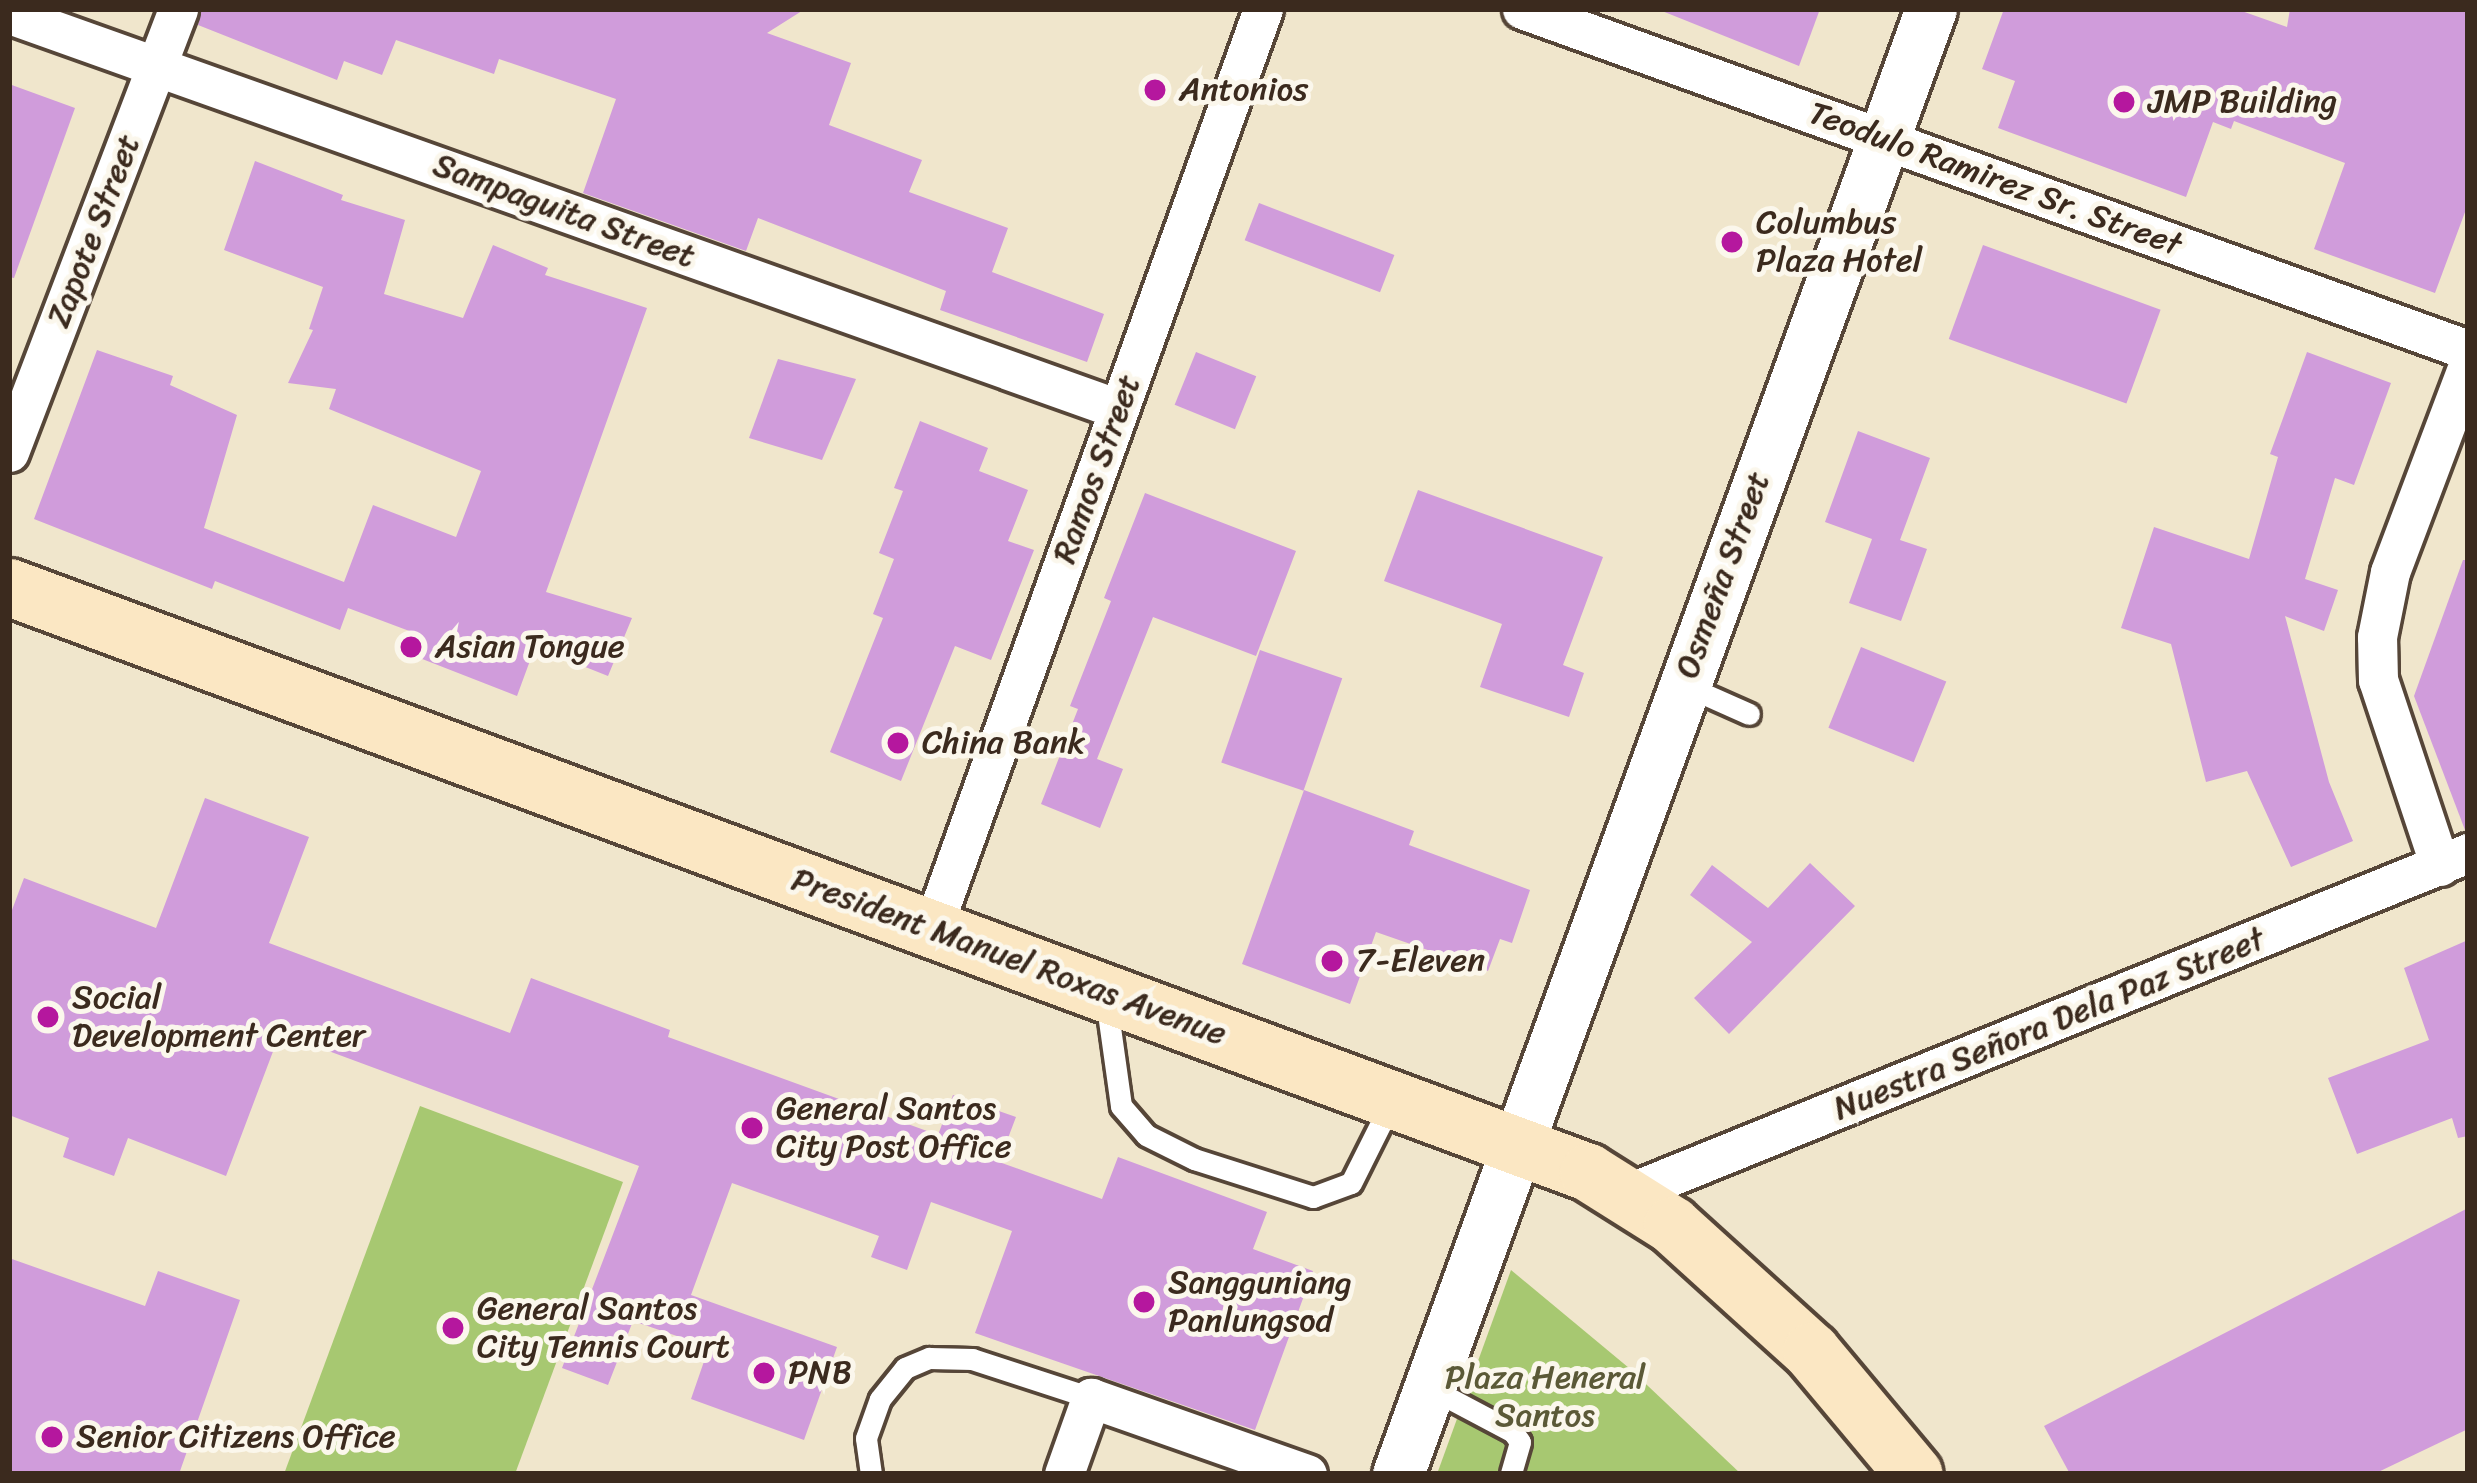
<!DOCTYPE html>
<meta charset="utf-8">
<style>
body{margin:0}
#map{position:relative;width:2477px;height:1483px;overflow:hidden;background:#f0e6cc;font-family:Sriracha,sans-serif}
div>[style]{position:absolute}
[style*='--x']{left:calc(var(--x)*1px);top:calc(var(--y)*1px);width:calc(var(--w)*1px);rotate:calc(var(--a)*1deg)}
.green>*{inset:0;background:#a7c871}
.building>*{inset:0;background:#d09cdb;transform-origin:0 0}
.roads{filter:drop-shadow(3px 0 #564638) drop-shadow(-3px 0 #564638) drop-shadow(0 3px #564638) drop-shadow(0 -3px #564638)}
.service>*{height:21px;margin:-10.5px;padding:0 10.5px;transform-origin:10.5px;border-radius:10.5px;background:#fff}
.minor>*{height:39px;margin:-19.5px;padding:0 19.5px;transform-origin:19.5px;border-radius:19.5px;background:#fff}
.tertiary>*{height:51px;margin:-25.5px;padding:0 25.5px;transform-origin:25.5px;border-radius:25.5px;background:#fff}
.secondary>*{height:57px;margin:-28.5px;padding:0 28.5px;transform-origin:28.5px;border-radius:28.5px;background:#fbe7c3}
.dots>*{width:33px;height:33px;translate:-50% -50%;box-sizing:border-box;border:6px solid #fbf7ec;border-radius:50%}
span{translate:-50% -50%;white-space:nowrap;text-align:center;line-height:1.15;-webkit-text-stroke:10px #fbf7ec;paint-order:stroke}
.poi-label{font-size:33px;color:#3b2a1e}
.left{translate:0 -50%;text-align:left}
.street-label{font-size:33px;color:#3b2a1e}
.park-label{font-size:33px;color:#5b5937}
.frame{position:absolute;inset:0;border:12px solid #3b2a1e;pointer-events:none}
</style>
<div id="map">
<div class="green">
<div style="clip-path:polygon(420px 1106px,623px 1182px,515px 1474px,284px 1474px)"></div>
<div style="clip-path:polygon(1511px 1270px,1629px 1368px,1741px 1474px,1437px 1474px)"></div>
</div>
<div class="building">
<div style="clip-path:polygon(201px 9px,805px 9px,767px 33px,851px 63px,829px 125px,922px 160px,909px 192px,1008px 228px,992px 272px,1104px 314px,1087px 362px,940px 310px,946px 291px,758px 218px,746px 251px,583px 193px,616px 99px,499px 59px,494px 74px,396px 40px,382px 75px,344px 61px,337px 80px,198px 25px)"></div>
<div style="clip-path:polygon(1657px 9px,1820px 9px,1799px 66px)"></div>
<div style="clip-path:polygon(2004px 9px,2236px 9px,2287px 27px,2290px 9px,2468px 9px,2468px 204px,2435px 293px,2314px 249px,2345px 163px,2234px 121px,2231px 129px,2213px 122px,2186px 197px,1998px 128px,2015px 81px,1982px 69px)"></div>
<div style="clip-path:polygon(9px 84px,75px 108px,14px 278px,9px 277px)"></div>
<div style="clip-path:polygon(255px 161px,343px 195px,341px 200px,405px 220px,384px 294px,463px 318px,493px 245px,548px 268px,545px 275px,647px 308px,546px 592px,632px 618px,608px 676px,535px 647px,517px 696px,412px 655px,420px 635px,348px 608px,340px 630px,215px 581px,212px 589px,34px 519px,97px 350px,173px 376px,170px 385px,237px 415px,204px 528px,344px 582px,373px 505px,456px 537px,481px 471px,329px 409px,336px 389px,288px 383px,313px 330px,309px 329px,323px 287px,224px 250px)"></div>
<div style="left:1259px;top:203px;width:145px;height:40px;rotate:21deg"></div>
<div style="left:1983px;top:245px;width:189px;height:100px;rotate:20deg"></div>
<div style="left:1196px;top:352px;width:65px;height:57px;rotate:22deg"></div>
<div style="clip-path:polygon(2307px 352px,2391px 383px,2354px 485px,2335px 478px,2305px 579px,2338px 590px,2324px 631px,2285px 616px,2329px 782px,2353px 841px,2291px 867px,2247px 771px,2206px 782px,2171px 644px,2121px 628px,2154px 527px,2249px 559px,2278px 457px,2270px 454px)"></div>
<div style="clip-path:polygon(778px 359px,856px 379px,822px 460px,749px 438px)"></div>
<div style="clip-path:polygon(920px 421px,988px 448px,979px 471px,1028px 490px,1008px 541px,1034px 550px,991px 660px,955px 646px,901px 781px,830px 752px,883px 618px,873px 614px,894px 559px,879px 553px,903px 491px,894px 488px)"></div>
<div style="clip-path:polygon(1858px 431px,1930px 458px,1900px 540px,1927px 549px,1901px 621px,1849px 603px,1872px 539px,1825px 522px)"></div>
<div style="clip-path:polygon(1418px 490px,1603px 557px,1563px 665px,1584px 673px,1569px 717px,1480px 687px,1502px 624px,1384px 581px)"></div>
<div style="clip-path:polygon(1145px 493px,1296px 551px,1256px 656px,1153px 617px,1097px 759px,1123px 769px,1100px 828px,1041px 804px,1078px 709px,1070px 706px,1111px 601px,1104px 598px)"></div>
<div style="clip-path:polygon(2463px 560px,2468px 560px,2465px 830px,2414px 696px)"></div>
<div style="left:1861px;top:647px;width:92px;height:87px;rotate:22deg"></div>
<div style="left:1260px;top:650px;width:87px;height:119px;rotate:19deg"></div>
<div style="clip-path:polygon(1304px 790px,1414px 831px,1409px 845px,1530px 890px,1512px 943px,1500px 939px,1488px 971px,1376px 932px,1350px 1004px,1242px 964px)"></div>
<div style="clip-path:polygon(205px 798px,309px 837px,269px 943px,510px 1033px,531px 978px,670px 1030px,668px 1037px,938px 1135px,953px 1095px,1016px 1117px,999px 1162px,1102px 1199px,1118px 1157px,1267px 1212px,1253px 1249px,1313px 1271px,1255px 1430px,975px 1333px,1012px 1231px,931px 1202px,907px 1270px,871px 1257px,879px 1236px,732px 1183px,691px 1295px,837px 1347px,804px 1440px,691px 1399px,709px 1347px,633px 1321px,608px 1385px,562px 1368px,639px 1166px,280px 1033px,226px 1176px,128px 1138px,114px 1176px,63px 1157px,69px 1138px,9px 1115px,9px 918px,24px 878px,156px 928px)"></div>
<div style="clip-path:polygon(1810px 863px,1855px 906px,1729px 1034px,1694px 998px,1752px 942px,1690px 895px,1712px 865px,1768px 908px)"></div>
<div style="clip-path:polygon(2468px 940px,2468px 1136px,2458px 1138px,2452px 1118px,2357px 1154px,2328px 1078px,2429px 1040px,2404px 968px)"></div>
<div style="clip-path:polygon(2468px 1208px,2468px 1429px,2374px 1474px,2070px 1474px,2044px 1426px)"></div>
<div style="clip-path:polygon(9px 1258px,145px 1306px,158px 1271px,240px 1300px,179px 1474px,9px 1474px)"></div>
</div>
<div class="roads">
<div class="service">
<div style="--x:1684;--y:685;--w:71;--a:24"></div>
<div style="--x:1106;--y:999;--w:108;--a:82"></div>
<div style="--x:1121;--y:1106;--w:38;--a:49"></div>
<div style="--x:1146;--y:1135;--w:54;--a:26.6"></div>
<div style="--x:1194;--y:1159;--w:125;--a:17.7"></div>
<div style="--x:1313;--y:1197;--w:40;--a:-20.2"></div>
<div style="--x:1351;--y:1183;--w:89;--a:-63.4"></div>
<div style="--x:1430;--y:1388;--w:94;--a:27.9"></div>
<div style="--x:1513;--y:1432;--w:12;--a:55"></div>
<div style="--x:1520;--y:1442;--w:33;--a:106"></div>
<div style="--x:871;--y:1474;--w:36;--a:-98"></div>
<div style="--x:866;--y:1438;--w:41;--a:-70.3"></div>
<div style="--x:880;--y:1399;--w:40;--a:-51"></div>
<div style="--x:905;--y:1368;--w:26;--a:-23"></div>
<div style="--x:929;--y:1358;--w:43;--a:1.3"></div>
<div style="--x:972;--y:1359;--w:125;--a:18.1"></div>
</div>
<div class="minor">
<div style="--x:1522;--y:9;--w:1006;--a:19.82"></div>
<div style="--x:9;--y:14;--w:1177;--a:19.6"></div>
<div style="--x:9;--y:452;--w:474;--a:-69.1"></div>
<div style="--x:2440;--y:866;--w:196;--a:-108.4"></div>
<div style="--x:2378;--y:680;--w:43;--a:-91.3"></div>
<div style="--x:2377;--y:637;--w:66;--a:-78.7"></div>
<div style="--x:2390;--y:572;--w:220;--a:-69.3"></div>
<div style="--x:932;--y:929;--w:978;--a:-70.21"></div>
<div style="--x:1629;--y:1193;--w:905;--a:-22.06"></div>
<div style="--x:1064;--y:1474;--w:81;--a:-70.4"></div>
<div style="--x:1091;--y:1398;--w:229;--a:19.4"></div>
</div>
<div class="tertiary">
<div style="--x:1398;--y:1474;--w:1559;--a:-70.01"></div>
</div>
<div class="secondary">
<div style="--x:9;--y:587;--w:1684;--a:20.33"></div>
<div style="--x:1588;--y:1172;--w:99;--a:32.2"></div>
<div style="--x:1672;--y:1225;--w:188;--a:42.2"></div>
<div style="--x:1811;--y:1351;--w:160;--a:50.1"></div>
</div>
</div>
<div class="dots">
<div style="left:1155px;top:90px;background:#b5179e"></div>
<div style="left:2124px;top:102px;background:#b5179e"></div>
<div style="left:1732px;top:242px;background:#b5179e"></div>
<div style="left:411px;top:647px;background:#b5179e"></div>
<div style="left:898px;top:743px;background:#b5179e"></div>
<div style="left:1332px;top:961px;background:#b5179e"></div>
<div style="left:48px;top:1017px;background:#b5179e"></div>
<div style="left:752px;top:1128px;background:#b5179e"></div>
<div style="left:1144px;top:1302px;background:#b5179e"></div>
<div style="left:453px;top:1328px;background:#b5179e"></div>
<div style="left:764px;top:1373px;background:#b5179e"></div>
<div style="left:52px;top:1437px;background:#b5179e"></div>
</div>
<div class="poi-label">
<span class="left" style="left:1179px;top:90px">Antonios</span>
<span class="left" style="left:2148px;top:102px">JMP Building</span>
<span class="left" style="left:1756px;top:242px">Columbus<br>Plaza Hotel</span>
<span class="left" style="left:435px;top:647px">Asian Tongue</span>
<span class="left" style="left:922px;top:743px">China Bank</span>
<span class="left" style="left:1356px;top:961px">7-Eleven</span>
<span class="left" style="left:72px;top:1017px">Social<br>Development Center</span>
<span class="left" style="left:776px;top:1128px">General Santos<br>City Post Office</span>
<span class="left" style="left:1168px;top:1302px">Sangguniang<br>Panlungsod</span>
<span class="left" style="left:477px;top:1328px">General Santos<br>City Tennis Court</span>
<span class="left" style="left:788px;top:1373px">PNB</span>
<span class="left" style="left:76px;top:1437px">Senior Citizens Office</span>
</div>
<div class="street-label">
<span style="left:1995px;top:179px;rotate:20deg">Teodulo Ramirez Sr. Street</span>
<span style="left:564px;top:211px;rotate:20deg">Sampaguita Street</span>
<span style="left:94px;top:231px;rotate:-69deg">Zapote Street</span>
<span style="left:1097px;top:469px;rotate:-70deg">Ramos Street</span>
<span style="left:1723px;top:575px;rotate:-70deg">Osmeña Street</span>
<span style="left:1009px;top:957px;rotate:20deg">President Manuel Roxas Avenue</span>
<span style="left:2049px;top:1024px;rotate:-22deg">Nuestra Señora Dela Paz Street</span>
</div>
<div class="park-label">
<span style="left:1545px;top:1397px">Plaza Heneral<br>Santos</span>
</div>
<div class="frame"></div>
</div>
